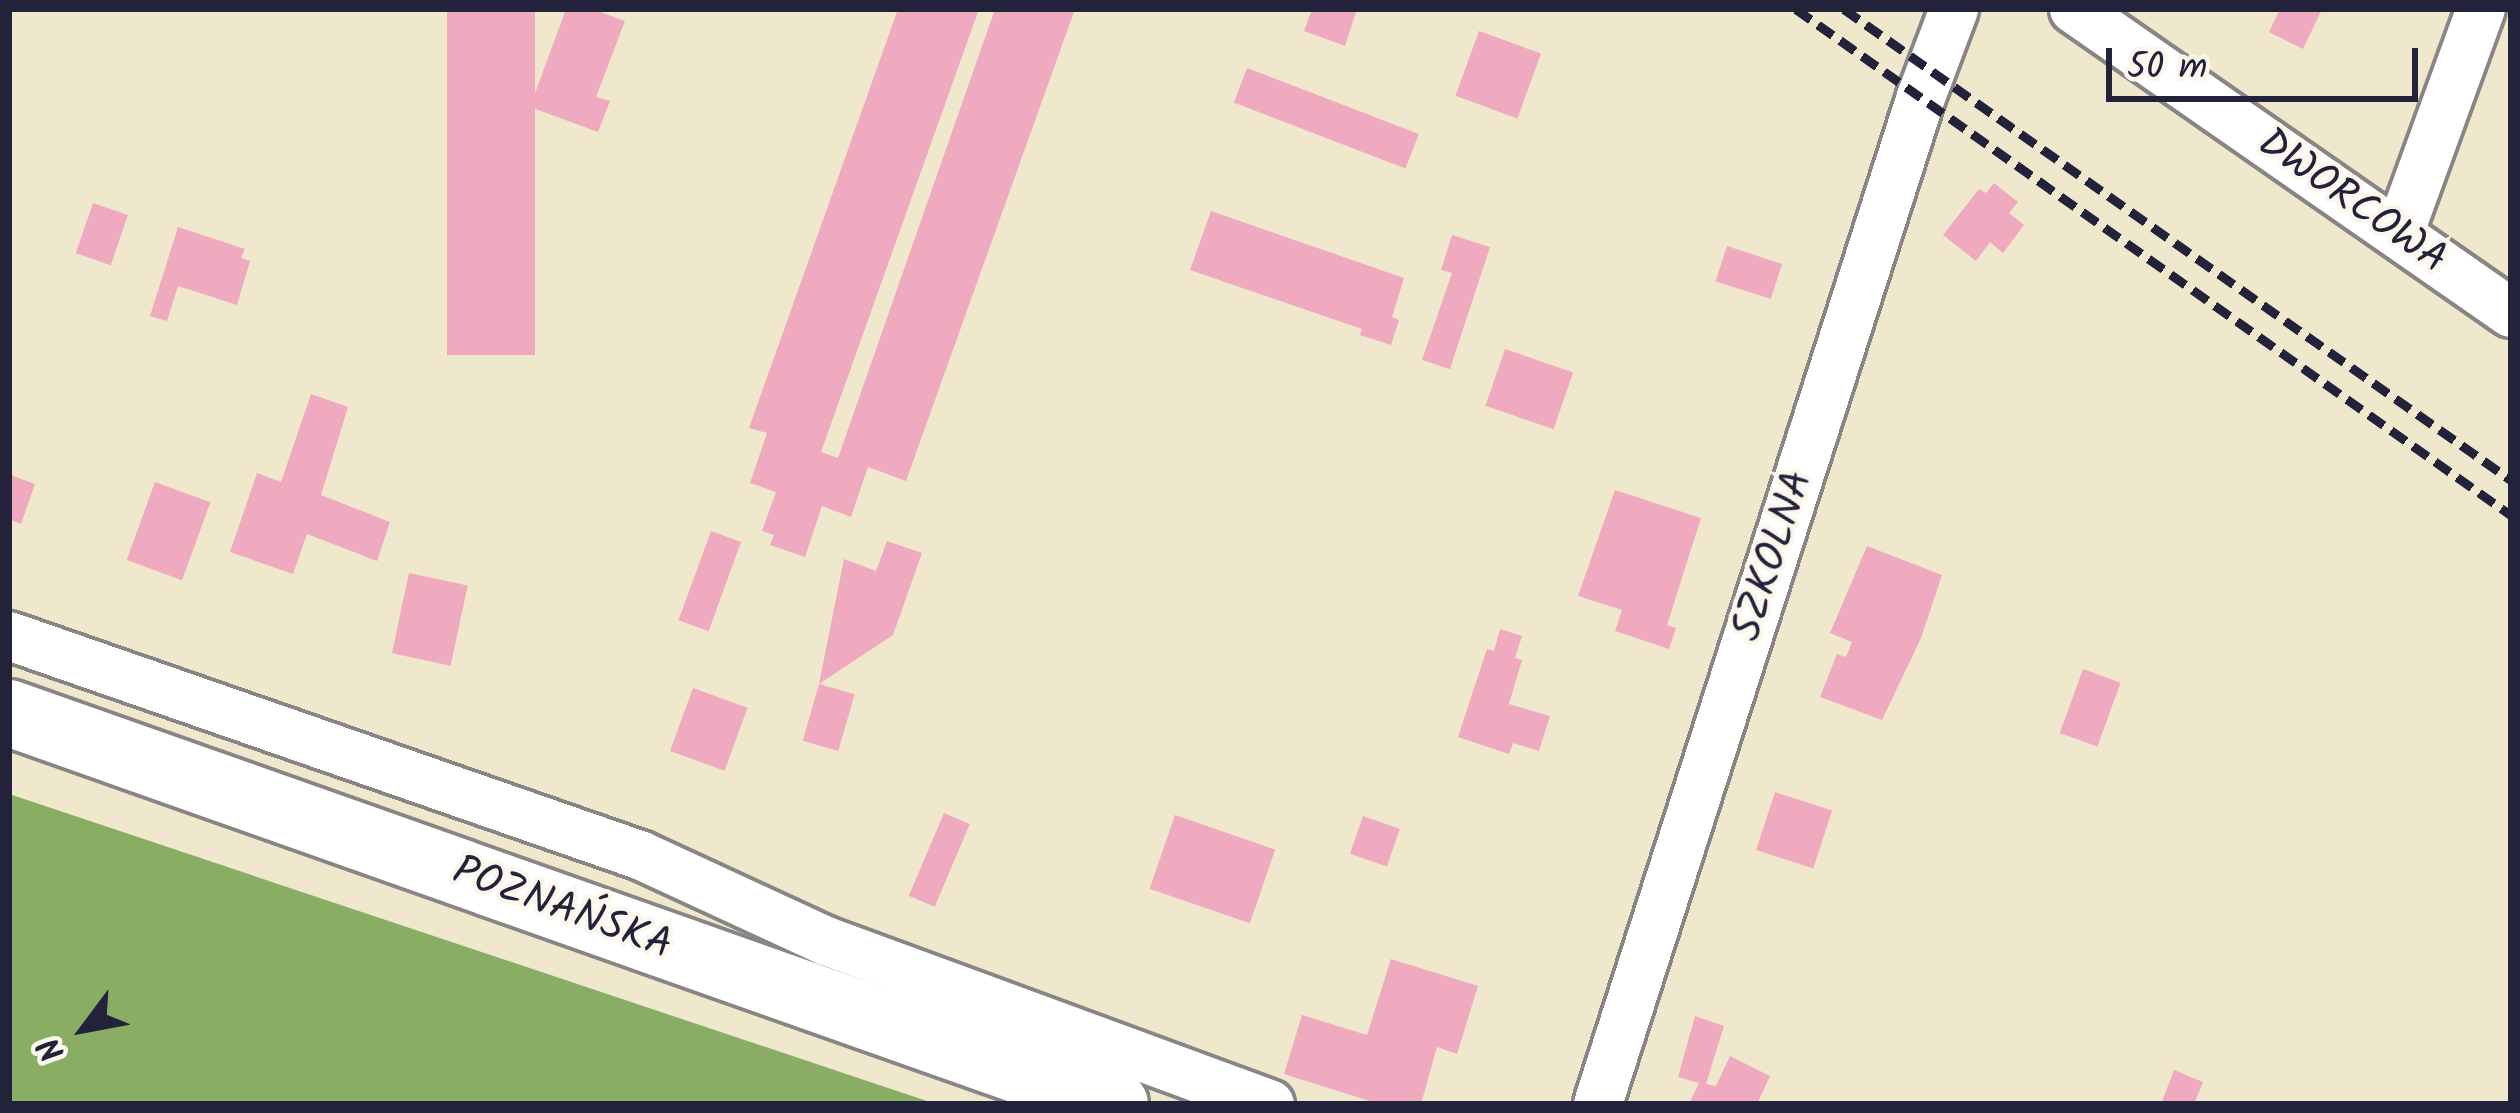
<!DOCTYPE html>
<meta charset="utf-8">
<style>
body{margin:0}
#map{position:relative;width:2520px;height:1113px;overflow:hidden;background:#f0e8cc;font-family:Kalam,sans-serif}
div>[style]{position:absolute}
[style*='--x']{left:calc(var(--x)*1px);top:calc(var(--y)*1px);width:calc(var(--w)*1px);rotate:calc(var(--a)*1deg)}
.forest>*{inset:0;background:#89ad63}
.building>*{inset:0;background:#efaac0;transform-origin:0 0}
.roads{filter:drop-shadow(3px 0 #898584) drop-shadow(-3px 0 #898584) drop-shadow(0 3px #898584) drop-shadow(0 -3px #898584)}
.minor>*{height:48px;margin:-24px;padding:0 24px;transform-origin:24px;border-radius:24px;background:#fff}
.secondary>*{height:66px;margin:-33px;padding:0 33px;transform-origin:33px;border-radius:33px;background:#fff}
.rail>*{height:9px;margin-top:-4.5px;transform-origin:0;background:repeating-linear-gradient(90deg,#22223b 0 18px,transparent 0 27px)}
span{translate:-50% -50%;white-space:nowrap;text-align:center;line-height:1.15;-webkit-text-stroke:9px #fbf7ec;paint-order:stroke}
.street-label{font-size:42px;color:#22223b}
.frame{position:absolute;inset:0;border:12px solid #22223b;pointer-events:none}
.north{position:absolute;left:24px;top:969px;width:120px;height:120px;-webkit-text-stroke:9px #fbf7ec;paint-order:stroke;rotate:238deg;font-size:33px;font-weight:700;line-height:48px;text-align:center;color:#22223b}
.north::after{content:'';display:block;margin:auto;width:42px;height:54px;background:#22223b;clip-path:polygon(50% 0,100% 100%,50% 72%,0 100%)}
.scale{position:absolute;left:2106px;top:48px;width:312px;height:54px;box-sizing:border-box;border:6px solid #22223b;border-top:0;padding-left:15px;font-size:36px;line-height:42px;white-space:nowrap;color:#22223b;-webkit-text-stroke:9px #fbf7ec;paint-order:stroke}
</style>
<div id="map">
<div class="forest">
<div style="clip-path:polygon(9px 794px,936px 1104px,9px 1104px)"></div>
</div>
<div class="building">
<div style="left:447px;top:9px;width:88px;height:346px"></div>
<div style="clip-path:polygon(566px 9px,592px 9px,625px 21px,596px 97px,610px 101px,598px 132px,530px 107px)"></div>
<div style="clip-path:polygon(898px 9px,979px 9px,821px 452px,838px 458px,995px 9px,1075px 9px,906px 481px,868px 467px,851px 517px,822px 506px,805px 557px,770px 545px,774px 535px,762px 531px,776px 492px,750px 483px,767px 433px,749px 428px)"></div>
<div style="clip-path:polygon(1312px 9px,1357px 9px,1345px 46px,1304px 31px)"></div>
<div style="clip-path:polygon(2280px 9px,2322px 9px,2303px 49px,2269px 32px)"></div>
<div style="left:1479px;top:31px;width:66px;height:69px;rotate:20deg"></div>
<div style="left:1247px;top:68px;width:184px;height:37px;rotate:21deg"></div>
<div style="clip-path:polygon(1994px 183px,2018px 202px,2009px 213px,2024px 225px,2003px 253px,1990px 242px,1976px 261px,1943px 235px,1979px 189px,1986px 193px)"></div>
<div style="left:93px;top:203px;width:37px;height:53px;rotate:19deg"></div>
<div style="clip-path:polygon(1211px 211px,1404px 278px,1392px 317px,1399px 320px,1391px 345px,1360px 335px,1362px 329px,1190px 270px)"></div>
<div style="clip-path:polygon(178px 227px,245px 249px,241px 258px,250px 261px,237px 305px,178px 286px,167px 321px,150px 316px)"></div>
<div style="clip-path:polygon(1452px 235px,1490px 247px,1450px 369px,1422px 360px,1452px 273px,1441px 270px)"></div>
<div style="left:1727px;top:246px;width:58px;height:37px;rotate:18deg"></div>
<div style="left:1505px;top:349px;width:72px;height:60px;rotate:19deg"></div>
<div style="clip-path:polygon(311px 394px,348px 407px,321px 495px,390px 522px,377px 561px,307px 534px,293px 574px,230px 552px,257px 473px,281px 482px)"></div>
<div style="clip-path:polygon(9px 469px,13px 476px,35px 484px,21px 524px,9px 519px)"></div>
<div style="left:155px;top:482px;width:59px;height:83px;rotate:20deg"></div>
<div style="clip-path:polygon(1615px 490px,1701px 518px,1667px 625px,1676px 628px,1669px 649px,1615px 631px,1622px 610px,1578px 596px)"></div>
<div style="left:711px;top:531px;width:32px;height:95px;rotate:20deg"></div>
<div style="clip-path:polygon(887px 541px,922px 553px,893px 635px,819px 684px,844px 559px,876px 571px)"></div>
<div style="clip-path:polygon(1867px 546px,1942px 575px,1921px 638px,1882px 720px,1820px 697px,1837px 654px,1846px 657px,1852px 642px,1830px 633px)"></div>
<div style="left:409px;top:573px;width:60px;height:82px;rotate:12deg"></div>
<div style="clip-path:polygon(1500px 629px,1522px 636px,1515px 658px,1522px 660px,1509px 704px,1550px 716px,1539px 751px,1513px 743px,1509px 754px,1458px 737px,1487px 649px,1494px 651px)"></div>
<div style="left:2083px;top:669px;width:40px;height:68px;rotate:20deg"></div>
<div style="left:819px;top:684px;width:37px;height:59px;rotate:16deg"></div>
<div style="left:693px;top:688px;width:58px;height:67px;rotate:20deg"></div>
<div style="left:1775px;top:792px;width:60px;height:61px;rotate:18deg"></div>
<div style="left:944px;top:813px;width:28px;height:90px;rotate:23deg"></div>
<div style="left:1175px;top:815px;width:106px;height:78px;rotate:19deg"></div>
<div style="left:1363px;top:816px;width:39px;height:40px;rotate:19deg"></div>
<div style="clip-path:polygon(1391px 959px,1478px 986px,1457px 1054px,1437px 1047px,1421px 1104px,1379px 1104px,1284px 1074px,1302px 1015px,1367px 1035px)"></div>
<div style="clip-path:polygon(1695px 1016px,1724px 1026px,1706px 1084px,1716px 1086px,1730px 1056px,1770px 1076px,1757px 1104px,1689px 1104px,1699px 1083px,1678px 1077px)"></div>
<div style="clip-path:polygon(2174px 1070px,2203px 1082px,2194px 1104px,2161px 1104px)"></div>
</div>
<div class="roads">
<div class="minor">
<div style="--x:2074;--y:9;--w:532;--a:34.82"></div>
<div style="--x:2399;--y:234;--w:239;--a:-70"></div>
<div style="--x:9;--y:636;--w:670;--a:19.16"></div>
<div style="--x:642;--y:856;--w:203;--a:24.8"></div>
<div style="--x:826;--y:941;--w:473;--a:20.2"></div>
<div style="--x:1598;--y:1104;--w:1058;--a:-72.22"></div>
<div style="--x:1921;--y:97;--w:94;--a:-69.4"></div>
</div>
<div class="secondary">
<div style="--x:9;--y:713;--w:1173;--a:19.47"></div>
</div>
</div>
<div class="rail">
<div style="--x:1796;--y:9;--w:876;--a:35.29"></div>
<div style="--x:1844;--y:9;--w:817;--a:35.23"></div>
</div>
<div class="street-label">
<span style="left:2352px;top:202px;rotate:35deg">DWORCOWA</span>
<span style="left:1774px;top:556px;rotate:-72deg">SZKOLNA</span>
<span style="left:562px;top:909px;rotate:20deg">POZNAŃSKA</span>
</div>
<div class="frame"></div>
<div class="north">N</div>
<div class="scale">50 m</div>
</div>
